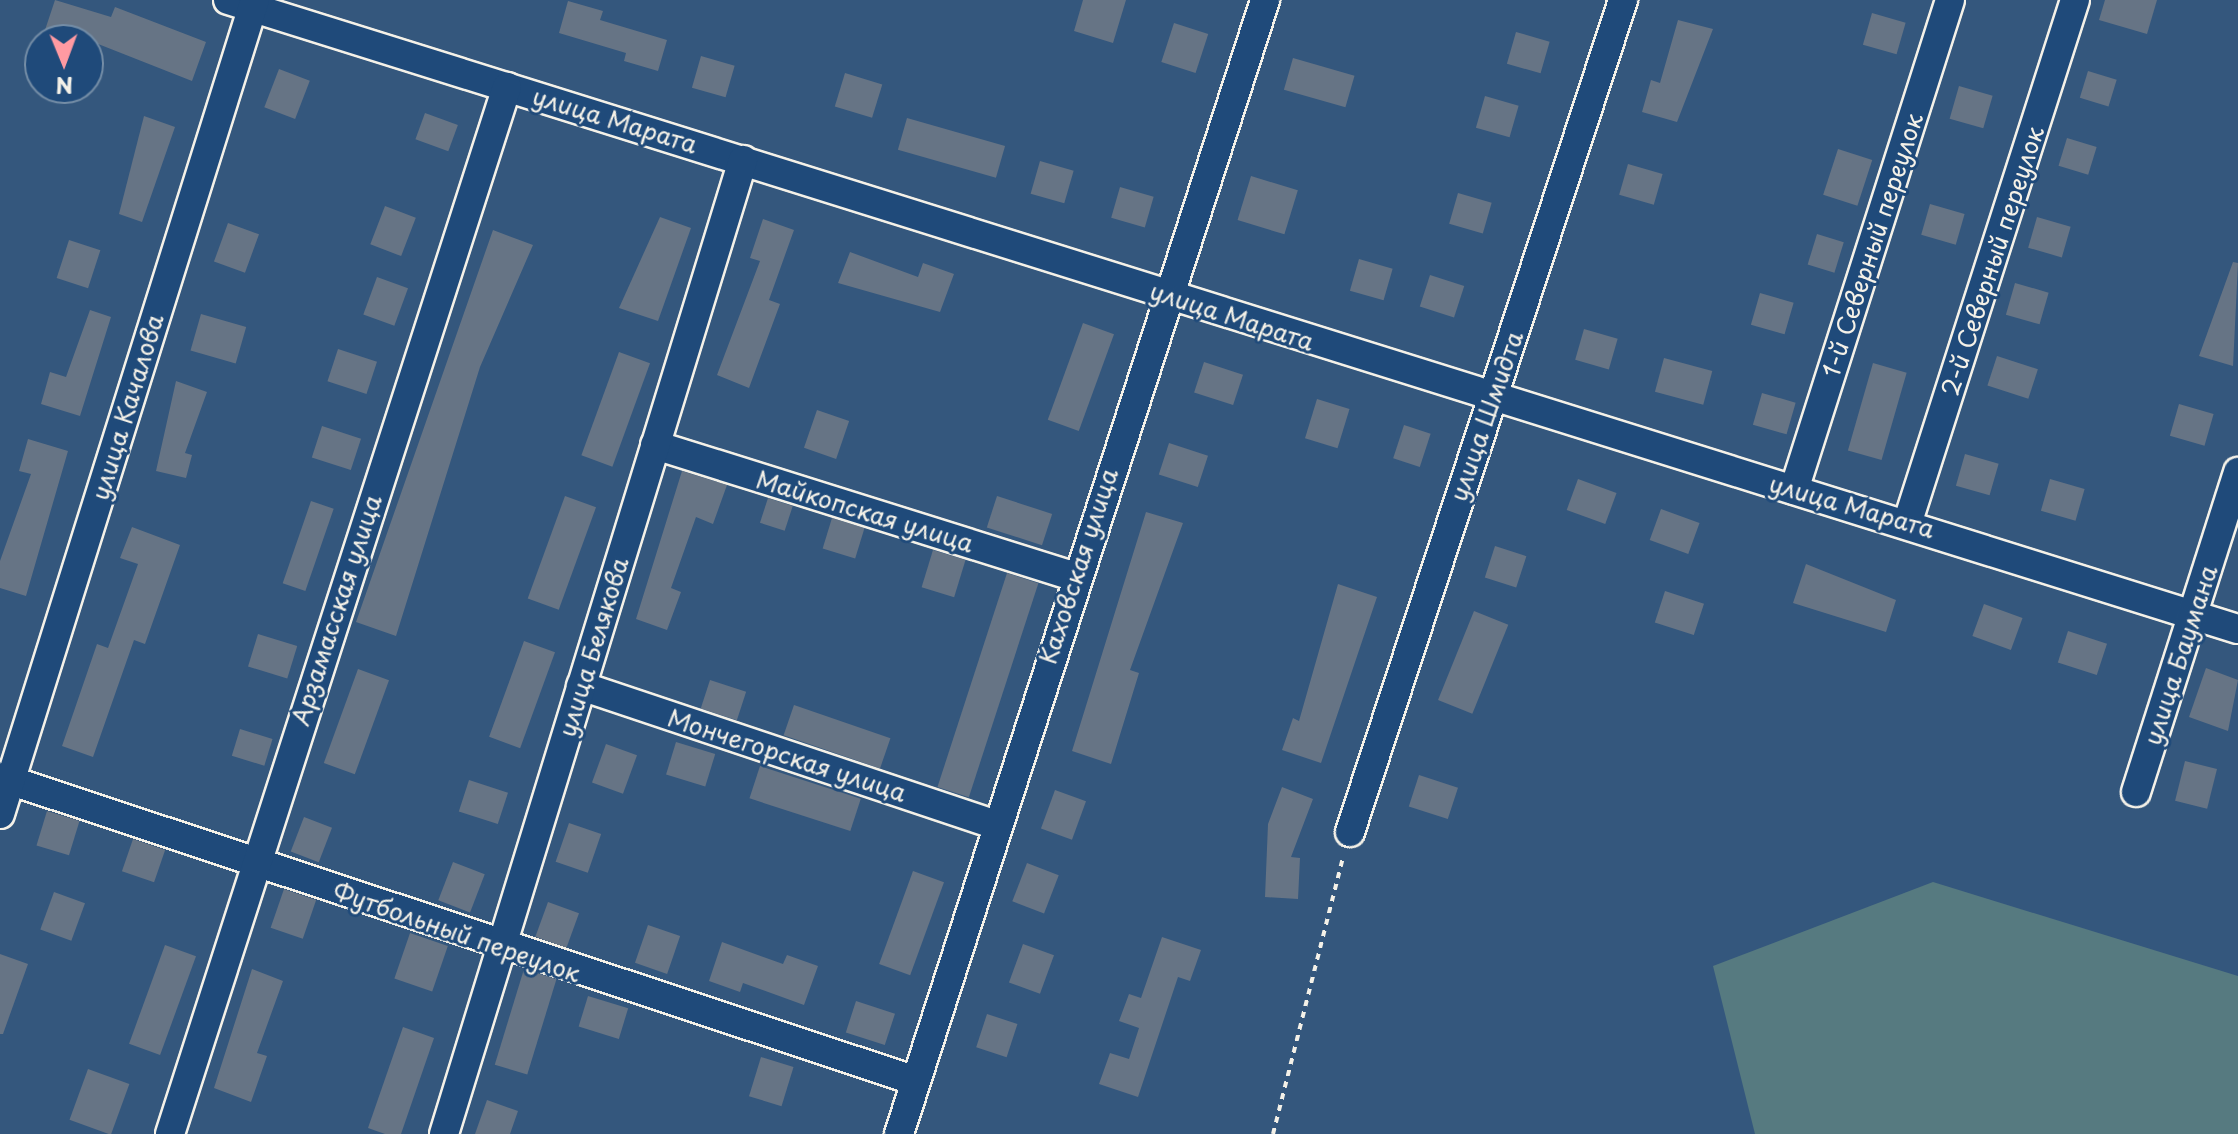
<!DOCTYPE html>
<meta charset="utf-8">
<style>
body{margin:0}
#map{position:relative;width:2238px;height:1134px;overflow:hidden;background:#34577d;font-family:"Playpen Sans",sans-serif}
div>[style]{position:absolute}
[style*='--x']{left:calc(var(--x)*1px);top:calc(var(--y)*1px);width:calc(var(--w)*1px);rotate:calc(var(--a)*1deg)}
.green>*{inset:0;background:#567a80}
.building>*{inset:0;background:#667485;transform-origin:0 0}
.path>*{height:4px;margin-top:-2px;transform-origin:0;background:repeating-linear-gradient(90deg,#f4f1e8 0 6px,transparent 0 12px)}
.roads{filter:drop-shadow(2px 0 #f4f1e8) drop-shadow(-2px 0 #f4f1e8) drop-shadow(0 2px #f4f1e8) drop-shadow(0 -2px #f4f1e8)}
.minor>*{height:28px;margin:-14px;padding:0 14px;transform-origin:14px;border-radius:14px;background:#1f4a7a}
span{translate:-50% -50%;white-space:nowrap;text-align:center;line-height:1.15;-webkit-text-stroke:6px #1f4a7a;paint-order:stroke}
.street-label{font-size:24px;color:#f4f1e8}
.north{position:absolute;left:24px;top:24px;width:80px;height:80px;box-sizing:border-box;background:#1f4a7a;border:2px solid #748da6;border-radius:50%;rotate:179deg;font-size:22px;font-weight:700;line-height:32px;text-align:center;color:#f4f1e8}
.north::after{content:'';display:block;margin:auto;width:28px;height:36px;background:#ff9aa2;clip-path:polygon(50% 0,100% 100%,50% 72%,0 100%)}
</style>
<div id="map">
<div class="green">
<div style="clip-path:polygon(1933px 882px,2238px 976px,2238px 1134px,1755px 1134px,1713px 966px)"></div>
</div>
<div class="building">
<div style="clip-path:polygon(55px 0,111px 17px,115px 7px,206px 42px,192px 81px,88px 40px,43px 36px)"></div>
<div style="clip-path:polygon(1083px 0,1126px 0,1113px 43px,1074px 31px)"></div>
<div style="clip-path:polygon(2105px 0,2157px 0,2147px 34px,2099px 20px)"></div>
<div style="clip-path:polygon(568px 1px,603px 11px,600px 20px,667px 40px,658px 71px,624px 61px,626px 53px,559px 33px)"></div>
<div style="left:1872px;top:13px;width:35px;height:33px;rotate:16deg"></div>
<div style="clip-path:polygon(1678px 20px,1713px 29px,1677px 122px,1642px 112px,1651px 80px,1660px 83px)"></div>
<div style="left:1174px;top:23px;width:36px;height:41px;rotate:18deg"></div>
<div style="left:1516px;top:32px;width:35px;height:33px;rotate:16deg"></div>
<div style="left:701px;top:56px;width:35px;height:33px;rotate:16deg"></div>
<div style="left:1293px;top:58px;width:64px;height:33px;rotate:16deg"></div>
<div style="left:279px;top:69px;width:33px;height:41px;rotate:21deg"></div>
<div style="left:2088px;top:71px;width:30px;height:28px;rotate:17deg"></div>
<div style="left:845px;top:73px;width:39px;height:35px;rotate:17deg"></div>
<div style="left:1959px;top:86px;width:35px;height:34px;rotate:16deg"></div>
<div style="left:1485px;top:96px;width:35px;height:33px;rotate:16deg"></div>
<div style="left:425px;top:113px;width:35px;height:28px;rotate:20deg"></div>
<div style="clip-path:polygon(144px 116px,175px 127px,142px 222px,119px 214px)"></div>
<div style="left:907px;top:118px;width:102px;height:33px;rotate:16deg"></div>
<div style="left:2067px;top:138px;width:31px;height:29px;rotate:17deg"></div>
<div style="left:1838px;top:149px;width:36px;height:48px;rotate:18deg"></div>
<div style="left:1040px;top:161px;width:35px;height:34px;rotate:16deg"></div>
<div style="left:1628px;top:164px;width:36px;height:32px;rotate:16deg"></div>
<div style="left:1251px;top:176px;width:49px;height:46px;rotate:17deg"></div>
<div style="left:1120px;top:187px;width:35px;height:32px;rotate:16deg"></div>
<div style="left:1458px;top:193px;width:35px;height:32px;rotate:16deg"></div>
<div style="left:1930px;top:204px;width:36px;height:32px;rotate:16deg"></div>
<div style="left:385px;top:206px;width:33px;height:41px;rotate:21deg"></div>
<div style="clip-path:polygon(660px 217px,691px 228px,658px 321px,619px 308px)"></div>
<div style="left:2037px;top:217px;width:35px;height:32px;rotate:16deg"></div>
<div style="clip-path:polygon(763px 219px,794px 230px,769px 300px,780px 304px,749px 388px,717px 375px,760px 261px,750px 258px)"></div>
<div style="left:228px;top:223px;width:33px;height:41px;rotate:20deg"></div>
<div style="clip-path:polygon(493px 230px,533px 245px,480px 367px,396px 636px,356px 622px)"></div>
<div style="left:1817px;top:234px;width:28px;height:32px;rotate:17deg"></div>
<div style="left:69px;top:240px;width:33px;height:40px;rotate:18deg"></div>
<div style="clip-path:polygon(850px 252px,918px 277px,923px 263px,954px 274px,940px 312px,838px 283px)"></div>
<div style="left:1359px;top:259px;width:35px;height:33px;rotate:16deg"></div>
<div style="clip-path:polygon(2233px 262px,2238px 263px,2233px 366px,2199px 356px)"></div>
<div style="left:1430px;top:275px;width:36px;height:33px;rotate:18deg"></div>
<div style="left:377px;top:277px;width:33px;height:40px;rotate:20deg"></div>
<div style="left:2015px;top:283px;width:35px;height:33px;rotate:16deg"></div>
<div style="left:1760px;top:293px;width:35px;height:33px;rotate:16deg"></div>
<div style="clip-path:polygon(90px 310px,111px 317px,80px 416px,41px 404px,50px 372px,66px 377px)"></div>
<div style="left:201px;top:314px;width:47px;height:38px;rotate:16deg"></div>
<div style="left:1083px;top:323px;width:33px;height:103px;rotate:20deg"></div>
<div style="left:1584px;top:329px;width:35px;height:32px;rotate:16deg"></div>
<div style="left:338px;top:349px;width:41px;height:34px;rotate:18deg"></div>
<div style="left:619px;top:352px;width:33px;height:110px;rotate:20deg"></div>
<div style="left:1997px;top:356px;width:43px;height:31px;rotate:18deg"></div>
<div style="left:1664px;top:358px;width:50px;height:35px;rotate:15deg"></div>
<div style="left:1204px;top:362px;width:41px;height:32px;rotate:18deg"></div>
<div style="left:1873px;top:363px;width:35px;height:91px;rotate:16deg"></div>
<div style="clip-path:polygon(176px 381px,207px 392px,185px 453px,192px 455px,186px 478px,156px 471px)"></div>
<div style="left:1762px;top:393px;width:35px;height:33px;rotate:16deg"></div>
<div style="left:1317px;top:399px;width:34px;height:41px;rotate:17deg"></div>
<div style="left:2179px;top:404px;width:36px;height:33px;rotate:16deg"></div>
<div style="left:817px;top:410px;width:34px;height:40px;rotate:19deg"></div>
<div style="left:1404px;top:425px;width:28px;height:35px;rotate:18deg"></div>
<div style="left:322px;top:426px;width:41px;height:33px;rotate:18deg"></div>
<div style="clip-path:polygon(28px 439px,68px 451px,26px 596px,0 588px,0 561px,31px 474px,19px 471px)"></div>
<div style="left:1169px;top:443px;width:41px;height:33px;rotate:18deg"></div>
<div style="left:1965px;top:454px;width:35px;height:33px;rotate:16deg"></div>
<div style="clip-path:polygon(682px 471px,727px 485px,713px 524px,696px 517px,671px 588px,681px 592px,667px 630px,636px 619px)"></div>
<div style="left:1578px;top:479px;width:41px;height:33px;rotate:20deg"></div>
<div style="left:2050px;top:479px;width:36px;height:33px;rotate:16deg"></div>
<div style="left:565px;top:496px;width:33px;height:109px;rotate:20deg"></div>
<div style="left:997px;top:496px;width:58px;height:33px;rotate:18deg"></div>
<div style="left:768px;top:498px;width:26px;height:26px;rotate:18deg"></div>
<div style="left:311px;top:501px;width:24px;height:87px;rotate:19deg"></div>
<div style="left:1661px;top:509px;width:41px;height:33px;rotate:20deg"></div>
<div style="clip-path:polygon(1146px 512px,1183px 523px,1130px 670px,1139px 673px,1111px 764px,1072px 751px)"></div>
<div style="left:832px;top:518px;width:34px;height:32px;rotate:17deg"></div>
<div style="clip-path:polygon(132px 527px,180px 545px,145px 644px,134px 640px,93px 757px,62px 746px,97px 644px,108px 648px,138px 564px,120px 558px)"></div>
<div style="left:1495px;top:546px;width:33px;height:33px;rotate:18deg"></div>
<div style="left:933px;top:550px;width:34px;height:39px;rotate:17deg"></div>
<div style="clip-path:polygon(1806px 564px,1896px 600px,1886px 632px,1793px 603px)"></div>
<div style="left:1007px;top:573px;width:33px;height:225px;rotate:18deg"></div>
<div style="clip-path:polygon(1338px 584px,1377px 597px,1321px 763px,1282px 750px,1293px 718px,1299px 721px)"></div>
<div style="left:1665px;top:591px;width:41px;height:33px;rotate:18deg"></div>
<div style="left:1984px;top:604px;width:41px;height:34px;rotate:20deg"></div>
<div style="left:1474px;top:611px;width:37px;height:96px;rotate:22deg"></div>
<div style="left:2068px;top:631px;width:41px;height:33px;rotate:18deg"></div>
<div style="left:258px;top:634px;width:41px;height:34px;rotate:17deg"></div>
<div style="left:524px;top:641px;width:33px;height:102px;rotate:20deg"></div>
<div style="clip-path:polygon(2206px 668px,2238px 680px,2228px 731px,2189px 717px)"></div>
<div style="left:358px;top:669px;width:33px;height:100px;rotate:20deg"></div>
<div style="left:710px;top:680px;width:38px;height:30px;rotate:18deg"></div>
<div style="left:794px;top:705px;width:102px;height:32px;rotate:19deg"></div>
<div style="left:240px;top:729px;width:34px;height:28px;rotate:17deg"></div>
<div style="left:676px;top:742px;width:41px;height:34px;rotate:17deg"></div>
<div style="left:606px;top:744px;width:33px;height:41px;rotate:20deg"></div>
<div style="left:2185px;top:761px;width:33px;height:41px;rotate:14deg"></div>
<div style="left:760px;top:766px;width:106px;height:34px;rotate:18deg"></div>
<div style="left:1419px;top:775px;width:41px;height:33px;rotate:18deg"></div>
<div style="left:469px;top:780px;width:41px;height:33px;rotate:18deg"></div>
<div style="clip-path:polygon(1282px 787px,1313px 799px,1291px 857px,1300px 858px,1298px 899px,1265px 897px,1268px 824px)"></div>
<div style="left:1055px;top:790px;width:33px;height:41px;rotate:20deg"></div>
<div style="left:47px;top:811px;width:34px;height:36px;rotate:17deg"></div>
<div style="left:304px;top:817px;width:30px;height:37px;rotate:21deg"></div>
<div style="left:569px;top:823px;width:34px;height:41px;rotate:19deg"></div>
<div style="left:133px;top:839px;width:34px;height:34px;rotate:19deg"></div>
<div style="left:453px;top:862px;width:34px;height:41px;rotate:21deg"></div>
<div style="left:1027px;top:863px;width:34px;height:41px;rotate:21deg"></div>
<div style="left:913px;top:871px;width:33px;height:99px;rotate:20deg"></div>
<div style="left:284px;top:889px;width:34px;height:41px;rotate:19deg"></div>
<div style="left:54px;top:892px;width:33px;height:40px;rotate:20deg"></div>
<div style="left:548px;top:902px;width:33px;height:37px;rotate:20deg"></div>
<div style="left:648px;top:925px;width:34px;height:40px;rotate:19deg"></div>
<div style="left:410px;top:933px;width:40px;height:48px;rotate:19deg"></div>
<div style="clip-path:polygon(1162px 937px,1201px 950px,1190px 981px,1178px 977px,1138px 1097px,1099px 1084px,1110px 1053px,1129px 1059px,1139px 1028px,1119px 1021px,1129px 994px,1141px 998px)"></div>
<div style="clip-path:polygon(722px 942px,783px 964px,787px 955px,818px 966px,804px 1005px,743px 983px,740px 992px,709px 981px)"></div>
<div style="left:1023px;top:944px;width:33px;height:41px;rotate:20deg"></div>
<div style="left:165px;top:945px;width:33px;height:105px;rotate:20deg"></div>
<div style="clip-path:polygon(0 954px,28px 964px,3px 1034px,0 1034px)"></div>
<div style="clip-path:polygon(252px 969px,283px 981px,257px 1053px,267px 1056px,251px 1102px,214px 1088px)"></div>
<div style="left:524px;top:969px;width:34px;height:100px;rotate:17deg"></div>
<div style="left:588px;top:996px;width:42px;height:32px;rotate:17deg"></div>
<div style="left:856px;top:1001px;width:41px;height:33px;rotate:18deg"></div>
<div style="left:987px;top:1014px;width:32px;height:35px;rotate:18deg"></div>
<div style="clip-path:polygon(403px 1027px,434px 1038px,401px 1134px,385px 1134px,368px 1128px)"></div>
<div style="left:761px;top:1057px;width:34px;height:41px;rotate:17deg"></div>
<div style="left:88px;top:1069px;width:44px;height:54px;rotate:20deg"></div>
<div style="clip-path:polygon(487px 1100px,518px 1111px,510px 1134px,475px 1134px)"></div>
</div>
<div class="path">
<div style="--x:1273;--y:1134;--w:286;--a:-75.8"></div>
</div>
<div class="roads">
<div class="minor">
<div style="--x:228;--y:0;--w:2106;--a:17.38"></div>
<div style="--x:655;--y:445;--w:439;--a:17.4"></div>
<div style="--x:1794;--y:490;--w:514;--a:-72.34"></div>
<div style="--x:1908;--y:521;--w:547;--a:-72.23"></div>
<div style="--x:581;--y:686;--w:435;--a:18.5"></div>
<div style="--x:0;--y:777;--w:965;--a:18.36"></div>
<div style="--x:2136;--y:792;--w:336;--a:-72.3"></div>
<div style="--x:0;--y:814;--w:853;--a:-72.61"></div>
<div style="--x:1350;--y:832;--w:876;--a:-71.83"></div>
<div style="--x:170;--y:1134;--w:1100;--a:-72.16"></div>
<div style="--x:444;--y:1134;--w:1019;--a:-72.93"></div>
<div style="--x:899;--y:1134;--w:1192;--a:-72.11"></div>
</div>
</div>
<div class="street-label">
<span style="left:615px;top:120px;rotate:17deg">улица Марата</span>
<span style="left:1872px;top:245px;rotate:-72deg">1-й Северный переулок</span>
<span style="left:1992px;top:261px;rotate:-72deg">2-й Северный переулок</span>
<span style="left:1232px;top:316px;rotate:18deg">улица Марата</span>
<span style="left:127px;top:407px;rotate:-73deg">улица Качалова</span>
<span style="left:1486px;top:416px;rotate:-71deg">улица Шмидта</span>
<span style="left:1852px;top:506px;rotate:16deg">улица Марата</span>
<span style="left:865px;top:511px;rotate:17deg">Майкопская улица</span>
<span style="left:1078px;top:566px;rotate:-72deg">Каховская улица</span>
<span style="left:336px;top:610px;rotate:-72deg">Арзамасская улица</span>
<span style="left:593px;top:647px;rotate:-73deg">улица Белякова</span>
<span style="left:2180px;top:655px;rotate:-72deg">улица Баумана</span>
<span style="left:787px;top:755px;rotate:18deg">Мончегорская улица</span>
<span style="left:457px;top:932px;rotate:19deg">Футбольный переулок</span>
</div>
<div class="north">N</div>
</div>
